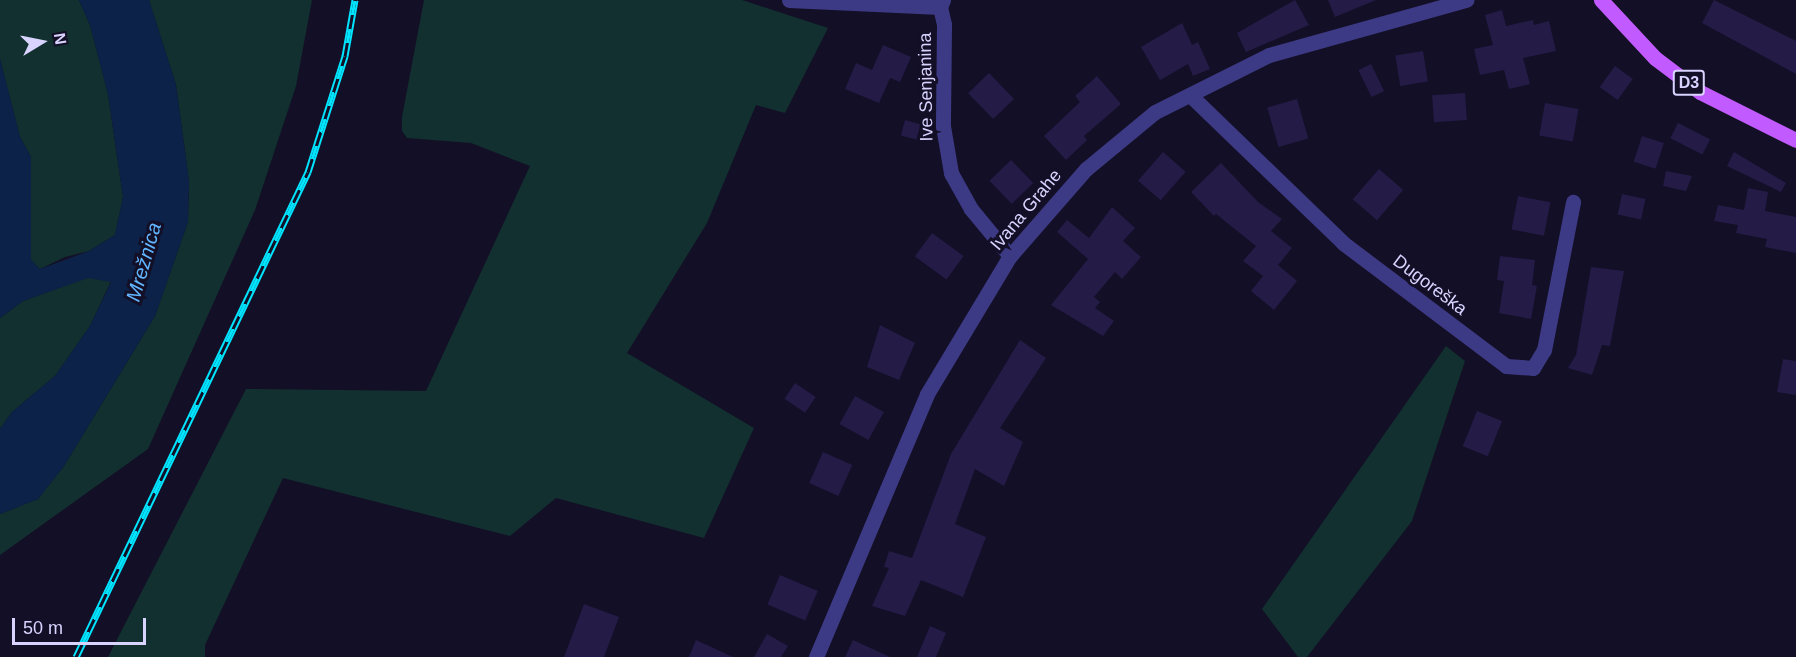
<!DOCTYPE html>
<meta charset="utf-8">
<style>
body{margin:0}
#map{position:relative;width:1796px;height:657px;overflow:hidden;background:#130f26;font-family:Helvetica,sans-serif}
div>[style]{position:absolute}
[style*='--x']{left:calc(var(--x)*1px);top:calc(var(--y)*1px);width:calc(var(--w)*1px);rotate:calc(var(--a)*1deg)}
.green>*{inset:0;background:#12302f}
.water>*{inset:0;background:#0c2248}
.building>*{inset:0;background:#241b47;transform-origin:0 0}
.minor>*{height:15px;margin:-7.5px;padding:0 7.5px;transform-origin:7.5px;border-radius:7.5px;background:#3d3a85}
.primary>*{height:15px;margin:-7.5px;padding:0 7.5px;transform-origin:7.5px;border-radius:7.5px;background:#c25bff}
.rail>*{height:7px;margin-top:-3.5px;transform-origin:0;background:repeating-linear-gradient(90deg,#130f26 0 14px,#00e5ff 0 28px);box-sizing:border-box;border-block:2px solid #00e5ff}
span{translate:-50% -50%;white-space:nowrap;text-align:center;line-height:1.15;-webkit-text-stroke:6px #130f26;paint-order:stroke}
.shield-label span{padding:2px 4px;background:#130f26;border:2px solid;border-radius:4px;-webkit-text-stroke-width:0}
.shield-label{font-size:16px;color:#d9d4ff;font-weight:700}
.street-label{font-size:18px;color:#d9d4ff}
.water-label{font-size:20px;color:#62b6ff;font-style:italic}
.north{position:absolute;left:12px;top:12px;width:60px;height:60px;-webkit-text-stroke:4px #130f26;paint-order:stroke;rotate:80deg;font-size:16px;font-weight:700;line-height:24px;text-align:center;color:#d9d4ff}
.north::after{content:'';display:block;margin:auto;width:21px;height:27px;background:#d9d4ff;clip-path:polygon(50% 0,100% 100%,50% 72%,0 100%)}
.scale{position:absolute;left:12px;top:618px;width:134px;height:27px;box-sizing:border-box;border:3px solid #d9d4ff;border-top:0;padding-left:8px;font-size:18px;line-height:21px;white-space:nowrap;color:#d9d4ff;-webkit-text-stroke:4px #130f26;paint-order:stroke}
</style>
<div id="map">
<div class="green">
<div style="clip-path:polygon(0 0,79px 0,90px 25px,108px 94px,123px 197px,115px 235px,89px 251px,65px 257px,40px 269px,31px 260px,30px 247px,31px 157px,20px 137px,0 59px)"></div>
<div style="clip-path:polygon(149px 0,312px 0,296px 86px,255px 210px,148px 449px,0 555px,0 514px,38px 499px,64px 466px,155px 316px,188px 222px,189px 181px,176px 85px)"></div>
<div style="clip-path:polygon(424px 0,742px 0,828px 28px,785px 113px,756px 105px,707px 223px,627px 353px,754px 428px,704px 538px,556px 498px,510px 536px,283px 478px,205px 645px,205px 657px,108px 657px,246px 389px,426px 391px,530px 166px,471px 143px,407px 138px,402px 131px,402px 117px)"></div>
<div style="clip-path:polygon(89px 277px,111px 281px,90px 326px,55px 376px,12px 412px,0 429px,0 318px,23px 301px)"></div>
<div style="clip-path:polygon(1446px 346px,1465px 361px,1412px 521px,1307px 657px,1298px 657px,1262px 609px)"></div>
</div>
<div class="water">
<div style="clip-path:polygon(79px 0,149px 0,176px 85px,189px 181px,188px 222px,155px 316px,64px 466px,38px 499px,0 514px,0 429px,12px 412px,55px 376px,90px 326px,111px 282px,88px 278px,23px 301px,0 318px,0 59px,20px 137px,31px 157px,31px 260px,40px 269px,89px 251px,115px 235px,123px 197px,108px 94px,90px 25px)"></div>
</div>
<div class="building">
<div style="clip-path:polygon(1295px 0,1309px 25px,1246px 52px,1237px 33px)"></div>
<div style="clip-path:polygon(1328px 0,1376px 0,1335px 17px)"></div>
<div style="clip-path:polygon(1714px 0,1796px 41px,1796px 74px,1702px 23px)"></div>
<div style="clip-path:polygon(1502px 10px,1506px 26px,1533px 20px,1534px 25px,1549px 21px,1556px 51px,1523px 58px,1530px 84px,1509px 89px,1504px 70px,1480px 75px,1474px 49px,1493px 45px,1485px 15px)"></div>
<div style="clip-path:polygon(1182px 23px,1192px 45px,1198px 42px,1210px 69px,1193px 76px,1188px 64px,1160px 80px,1141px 47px)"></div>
<div style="clip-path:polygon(883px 45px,911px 57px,900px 82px,890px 78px,879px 103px,845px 89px,856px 63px,872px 70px)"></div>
<div style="left:1423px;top:51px;width:31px;height:28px;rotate:81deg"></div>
<div style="left:1371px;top:64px;width:30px;height:14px;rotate:64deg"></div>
<div style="left:1615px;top:66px;width:22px;height:26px;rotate:36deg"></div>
<div style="left:989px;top:73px;width:36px;height:29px;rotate:46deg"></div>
<div style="clip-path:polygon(1097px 76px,1121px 104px,1084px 136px,1087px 140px,1066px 160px,1044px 136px,1080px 102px,1075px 96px)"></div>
<div style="left:1465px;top:93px;width:27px;height:33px;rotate:86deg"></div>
<div style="left:1297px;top:99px;width:41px;height:31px;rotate:74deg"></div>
<div style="left:1545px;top:103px;width:34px;height:33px;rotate:10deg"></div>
<div style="left:905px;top:120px;width:16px;height:16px;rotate:15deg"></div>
<div style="left:1678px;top:123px;width:36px;height:17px;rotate:27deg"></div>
<div style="left:1642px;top:136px;width:23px;height:27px;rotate:18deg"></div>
<div style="left:1163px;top:152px;width:30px;height:38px;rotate:41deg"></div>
<div style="clip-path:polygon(1734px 152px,1786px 183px,1781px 192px,1727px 166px)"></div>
<div style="left:1011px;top:160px;width:32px;height:30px;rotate:46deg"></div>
<div style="clip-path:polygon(1221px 163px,1258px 202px,1282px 219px,1271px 231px,1292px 248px,1278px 265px,1297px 281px,1274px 310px,1251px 291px,1263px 276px,1243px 261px,1256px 246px,1216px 214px,1214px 216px,1191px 192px)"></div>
<div style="left:1379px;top:169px;width:32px;height:40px;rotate:41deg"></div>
<div style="clip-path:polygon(1666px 171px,1692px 176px,1686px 191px,1663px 186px)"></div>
<div style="clip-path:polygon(1748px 188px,1768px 192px,1765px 211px,1796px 217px,1796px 253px,1765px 247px,1767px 239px,1736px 233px,1738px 225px,1714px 221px,1718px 205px,1744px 210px)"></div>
<div style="left:1622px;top:194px;width:24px;height:21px;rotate:12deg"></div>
<div style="left:1518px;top:196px;width:33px;height:34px;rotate:11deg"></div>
<div style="clip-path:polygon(1112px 207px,1135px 228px,1123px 241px,1141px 257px,1122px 279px,1115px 272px,1094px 297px,1100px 302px,1095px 308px,1114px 321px,1103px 336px,1051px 305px,1088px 259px,1057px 232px,1067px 220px,1089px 238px)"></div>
<div style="left:932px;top:233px;width:39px;height:29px;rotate:36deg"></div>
<div style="clip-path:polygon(1500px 256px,1535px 260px,1532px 285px,1537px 286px,1531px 319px,1499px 313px,1504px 281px,1497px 280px)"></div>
<div style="clip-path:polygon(1591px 267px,1624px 271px,1610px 346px,1602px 345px,1592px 375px,1568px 368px,1576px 355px)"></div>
<div style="clip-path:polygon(880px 325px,915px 343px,899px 380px,867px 367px)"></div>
<div style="clip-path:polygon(1020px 340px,1046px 358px,1000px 428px,1023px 442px,1004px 486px,975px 469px,955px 524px,986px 537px,963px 597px,921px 580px,905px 616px,872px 606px,889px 568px,884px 567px,889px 551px,912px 558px,951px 454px)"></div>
<div style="clip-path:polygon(1783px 359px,1796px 361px,1796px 395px,1777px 392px)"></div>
<div style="left:795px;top:383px;width:25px;height:19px;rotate:34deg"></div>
<div style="left:855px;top:396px;width:33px;height:32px;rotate:29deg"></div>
<div style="left:1477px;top:411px;width:27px;height:38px;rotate:22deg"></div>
<div style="left:823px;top:452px;width:32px;height:34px;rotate:24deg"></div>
<div style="left:780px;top:575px;width:41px;height:32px;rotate:23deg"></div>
<div style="clip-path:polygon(584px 604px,619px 617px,604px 657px,564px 657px)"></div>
<div style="clip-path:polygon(930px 626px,946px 633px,936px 657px,917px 657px)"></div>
<div style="clip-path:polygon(767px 634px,788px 646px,781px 657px,754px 657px)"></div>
<div style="clip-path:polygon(696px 640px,733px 657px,689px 657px)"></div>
<div style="clip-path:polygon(853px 640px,890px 657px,845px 657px)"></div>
</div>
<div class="minor">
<div style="--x:789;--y:0;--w:151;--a:2.7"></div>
<div style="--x:943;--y:0;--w:8;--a:113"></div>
<div style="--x:940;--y:7;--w:18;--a:77"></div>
<div style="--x:944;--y:25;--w:101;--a:90.6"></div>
<div style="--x:943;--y:126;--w:48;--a:80.3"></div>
<div style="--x:951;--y:173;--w:41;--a:60.9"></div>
<div style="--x:971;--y:209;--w:61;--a:50.3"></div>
<div style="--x:1190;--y:95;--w:213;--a:44"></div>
<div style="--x:1343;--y:243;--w:204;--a:37"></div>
<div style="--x:1506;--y:366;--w:27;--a:4"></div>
<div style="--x:1533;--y:368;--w:21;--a:-59"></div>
<div style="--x:1544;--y:350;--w:151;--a:-78.9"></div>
<div style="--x:816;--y:657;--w:285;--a:-67.1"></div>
<div style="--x:927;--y:394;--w:161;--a:-59"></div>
<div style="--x:1010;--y:256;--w:116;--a:-48.9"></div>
<div style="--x:1086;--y:169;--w:89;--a:-39.6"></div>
<div style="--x:1155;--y:112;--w:127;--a:-26.6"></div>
<div style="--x:1269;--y:55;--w:205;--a:-15.6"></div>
</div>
<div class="primary">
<div style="--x:1601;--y:0;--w:79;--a:47"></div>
<div style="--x:1655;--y:58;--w:56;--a:37.1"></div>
<div style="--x:1700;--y:92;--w:107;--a:26.6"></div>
</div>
<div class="rail">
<div style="--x:76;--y:657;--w:538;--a:-64.44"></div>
<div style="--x:308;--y:172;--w:122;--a:-72.3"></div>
<div style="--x:345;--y:56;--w:57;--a:-79.9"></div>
</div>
<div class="shield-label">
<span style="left:1689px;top:83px">D3</span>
</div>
<div class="street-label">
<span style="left:926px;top:87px;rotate:-91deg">Ive Senjanina</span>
<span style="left:1026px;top:210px;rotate:-50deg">Ivana Grahe</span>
<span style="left:1430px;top:285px;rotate:37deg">Dugoreška</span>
</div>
<div class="water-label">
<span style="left:144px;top:262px;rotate:-74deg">Mrežnica</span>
</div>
<div class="north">N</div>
<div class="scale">50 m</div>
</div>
